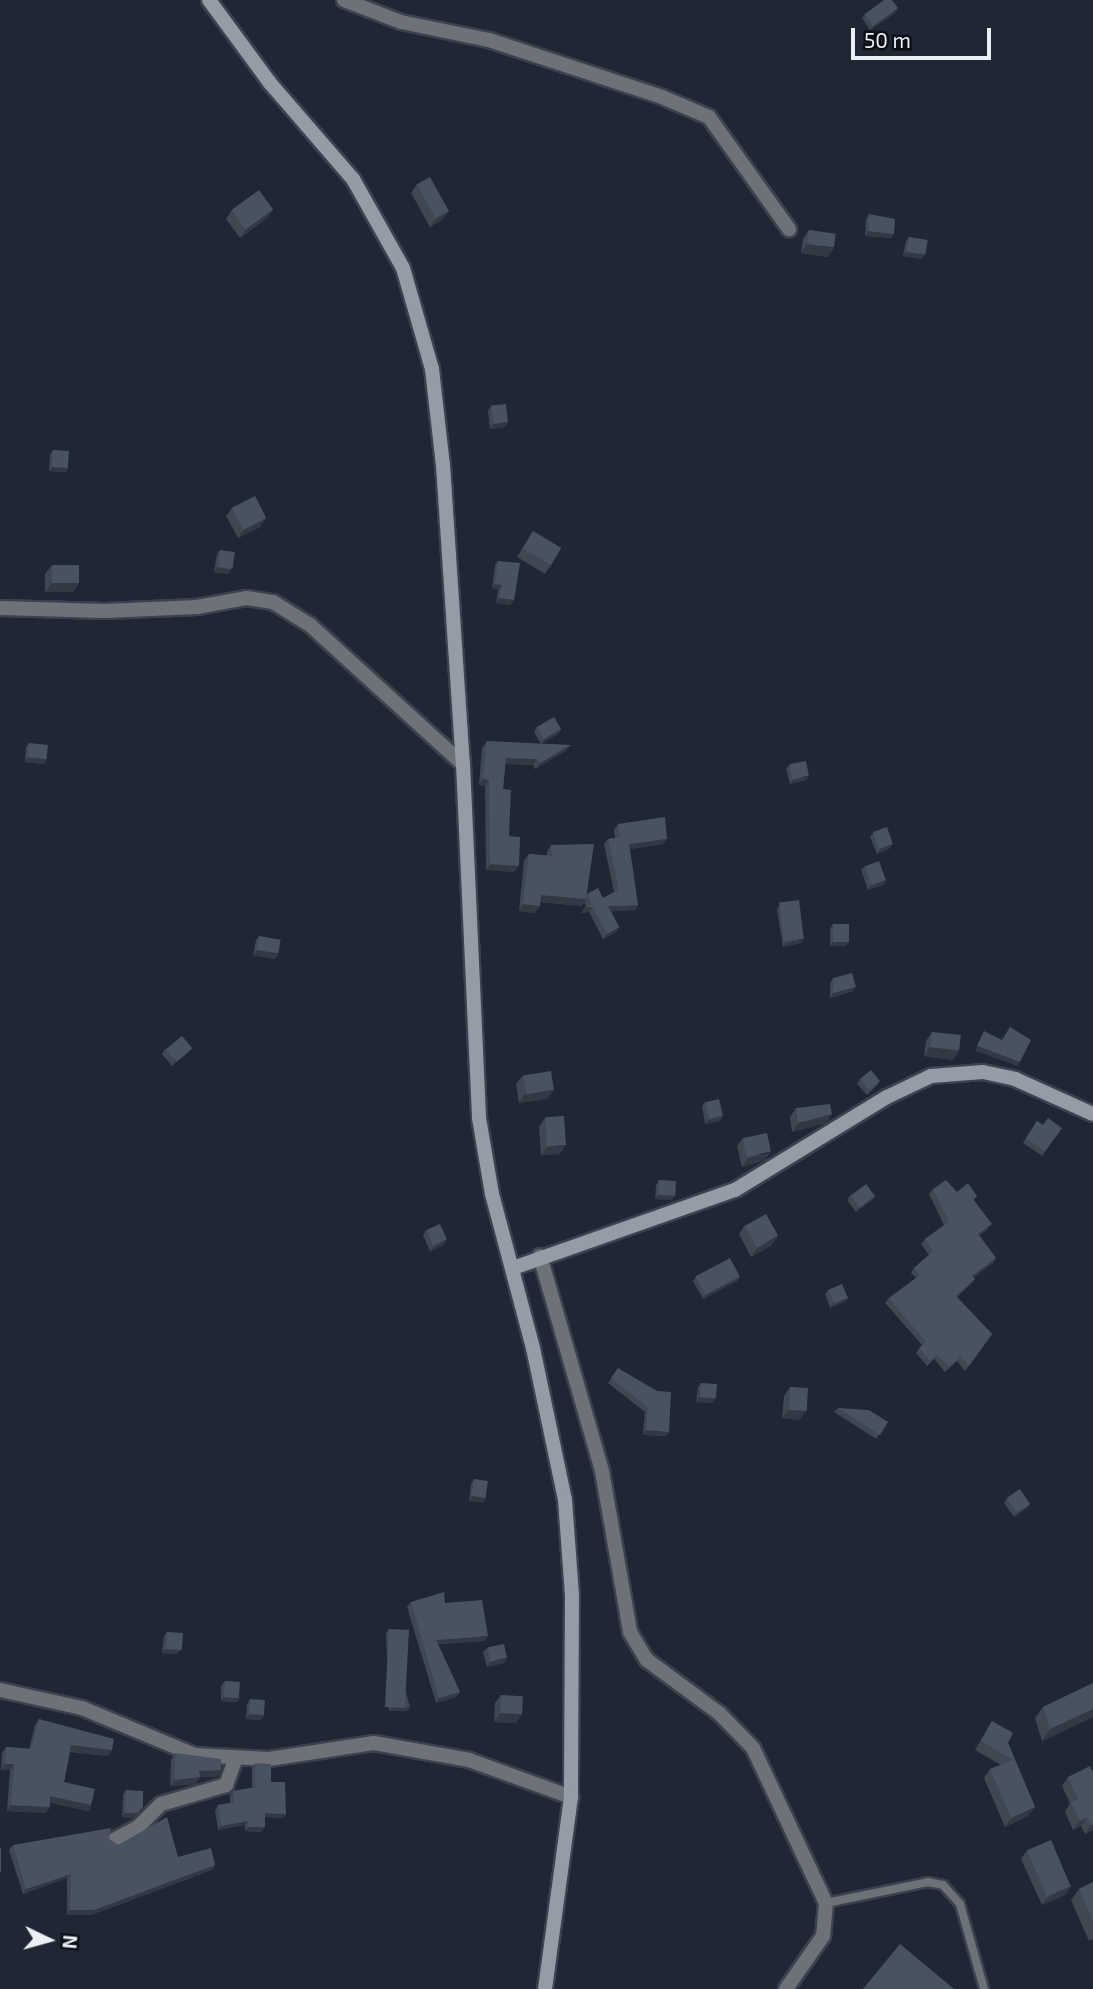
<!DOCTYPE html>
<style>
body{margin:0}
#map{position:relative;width:1093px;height:1989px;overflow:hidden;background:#1f2634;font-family:"Exo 2",sans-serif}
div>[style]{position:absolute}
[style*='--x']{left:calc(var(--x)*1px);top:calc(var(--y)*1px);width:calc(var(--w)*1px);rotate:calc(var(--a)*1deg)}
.roads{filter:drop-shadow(2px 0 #3b424f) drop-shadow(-2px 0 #3b424f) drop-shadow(0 2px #3b424f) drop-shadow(0 -2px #3b424f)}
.lane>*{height:8px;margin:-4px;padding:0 4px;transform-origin:4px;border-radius:4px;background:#6d7178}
.street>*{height:14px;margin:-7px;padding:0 7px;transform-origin:7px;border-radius:7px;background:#6d7178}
.secondary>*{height:14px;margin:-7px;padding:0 7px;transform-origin:7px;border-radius:7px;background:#959ca7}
.wall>*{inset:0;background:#3f4753}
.shaded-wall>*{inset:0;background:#333944;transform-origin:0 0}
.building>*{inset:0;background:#495261;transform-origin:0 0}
span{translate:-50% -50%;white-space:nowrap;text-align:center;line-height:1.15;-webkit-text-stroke:6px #0c0f15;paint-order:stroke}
.north{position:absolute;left:14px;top:1905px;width:70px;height:70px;-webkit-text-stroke:5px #0c0f15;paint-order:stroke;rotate:95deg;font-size:19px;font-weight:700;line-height:28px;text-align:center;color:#eaeff8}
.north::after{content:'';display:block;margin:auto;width:24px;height:32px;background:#eaeff8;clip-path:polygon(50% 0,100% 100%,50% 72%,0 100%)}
.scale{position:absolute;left:851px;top:28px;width:140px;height:32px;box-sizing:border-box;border:4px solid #eaeff8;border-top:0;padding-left:9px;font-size:21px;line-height:24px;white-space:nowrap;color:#eaeff8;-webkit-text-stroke:5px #0c0f15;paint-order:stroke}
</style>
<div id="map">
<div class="roads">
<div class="lane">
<div style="--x:826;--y:1903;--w:104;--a:-11.6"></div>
<div style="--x:928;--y:1882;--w:15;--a:11"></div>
<div style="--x:943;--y:1885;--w:25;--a:48"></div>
<div style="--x:960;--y:1904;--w:88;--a:74.2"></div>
</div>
<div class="street">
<div style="--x:344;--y:0;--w:61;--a:21.1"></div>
<div style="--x:401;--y:22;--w:90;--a:11.6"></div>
<div style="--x:489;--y:40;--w:182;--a:18.2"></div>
<div style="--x:662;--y:97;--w:51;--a:23.1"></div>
<div style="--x:709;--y:117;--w:138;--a:54.5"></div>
<div style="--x:0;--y:608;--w:105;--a:1.6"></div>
<div style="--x:105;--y:611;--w:92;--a:-2.5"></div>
<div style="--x:197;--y:607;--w:51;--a:-10.2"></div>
<div style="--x:247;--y:598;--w:26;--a:9"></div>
<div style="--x:273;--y:602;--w:44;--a:31.9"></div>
<div style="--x:310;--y:625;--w:207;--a:42.3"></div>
<div style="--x:540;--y:1256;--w:224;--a:73.9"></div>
<div style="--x:602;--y:1471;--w:163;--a:80.1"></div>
<div style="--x:630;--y:1632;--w:33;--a:59"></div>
<div style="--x:647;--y:1660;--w:89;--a:36.4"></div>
<div style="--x:719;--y:1713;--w:49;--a:45.8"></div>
<div style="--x:753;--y:1748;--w:171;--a:64.8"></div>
<div style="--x:826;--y:1903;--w:33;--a:95"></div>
<div style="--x:823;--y:1936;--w:65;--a:124.9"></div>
<div style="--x:0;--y:1690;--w:84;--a:12.4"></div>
<div style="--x:82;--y:1708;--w:122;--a:22.6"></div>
<div style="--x:195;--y:1755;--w:74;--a:3.1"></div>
<div style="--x:269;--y:1759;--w:106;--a:-8.7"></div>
<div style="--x:374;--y:1743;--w:97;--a:10.1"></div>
<div style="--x:469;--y:1760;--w:109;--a:19.9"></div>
<div style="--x:114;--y:1840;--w:26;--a:-28"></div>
<div style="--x:137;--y:1828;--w:34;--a:-45"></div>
<div style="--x:161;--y:1804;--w:68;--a:-16.3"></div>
<div style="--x:226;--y:1785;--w:29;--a:-70"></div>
</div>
<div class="secondary">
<div style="--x:209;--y:0;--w:103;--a:53.7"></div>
<div style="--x:270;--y:83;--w:127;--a:49.2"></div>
<div style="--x:353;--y:179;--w:102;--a:60.7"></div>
<div style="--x:403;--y:268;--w:105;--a:74"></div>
<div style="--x:432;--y:369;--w:97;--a:83.5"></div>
<div style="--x:443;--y:465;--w:300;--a:86.2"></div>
<div style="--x:463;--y:764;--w:354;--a:87.4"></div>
<div style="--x:479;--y:1118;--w:77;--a:80.3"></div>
<div style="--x:492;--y:1194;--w:159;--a:75.1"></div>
<div style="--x:533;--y:1348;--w:155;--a:78.1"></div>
<div style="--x:565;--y:1500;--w:96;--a:85.8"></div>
<div style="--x:572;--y:1596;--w:201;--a:90.3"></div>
<div style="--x:571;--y:1797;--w:194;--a:97.7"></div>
<div style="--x:513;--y:1268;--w:235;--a:-19.4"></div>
<div style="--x:735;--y:1190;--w:178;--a:-31.5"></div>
<div style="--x:887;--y:1097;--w:49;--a:-25.5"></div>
<div style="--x:931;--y:1076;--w:52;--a:-4.4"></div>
<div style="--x:983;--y:1072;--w:33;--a:12"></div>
<div style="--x:1015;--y:1079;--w:85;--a:24.2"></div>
</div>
</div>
<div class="wall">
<div style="clip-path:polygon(898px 8px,895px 13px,870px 30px,862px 18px,865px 14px)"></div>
<div style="clip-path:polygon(417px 184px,449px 211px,442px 220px,430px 227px,411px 193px)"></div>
<div style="clip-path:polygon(273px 209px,267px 218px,240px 238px,226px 219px,232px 210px)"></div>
<div style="clip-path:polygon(869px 214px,894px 234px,891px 238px,865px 236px,866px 219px)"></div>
<div style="clip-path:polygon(809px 230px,828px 257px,801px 253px,803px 239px)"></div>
<div style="clip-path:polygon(909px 237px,922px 259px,903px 256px,906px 241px)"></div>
<div style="clip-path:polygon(491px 406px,505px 427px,490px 429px,488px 411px)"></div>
<div style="clip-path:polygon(53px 450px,66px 472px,49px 471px,50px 455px)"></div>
<div style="clip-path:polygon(232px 508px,260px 527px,238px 538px,226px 516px)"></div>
<div style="clip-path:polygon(533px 531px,551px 565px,545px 574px,517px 557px)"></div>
<div style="clip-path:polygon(220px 550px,231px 570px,228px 574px,214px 572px,217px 554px)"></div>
<div style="clip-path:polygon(498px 561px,511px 605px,496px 603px,498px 590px,492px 588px,495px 565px)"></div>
<div style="clip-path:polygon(52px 565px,79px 583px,73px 592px,45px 592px,45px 574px)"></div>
<div style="clip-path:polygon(537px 727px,561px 729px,558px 734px,541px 744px,534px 732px)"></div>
<div style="clip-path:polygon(487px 741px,566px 751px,535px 769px,533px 765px,505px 764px,503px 789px,514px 872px,486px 870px,485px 786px,479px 785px,482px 748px)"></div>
<div style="clip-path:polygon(29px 743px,47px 759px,44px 764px,25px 762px,26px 747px)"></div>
<div style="clip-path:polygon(789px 765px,806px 780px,790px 784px,786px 769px)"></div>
<div style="clip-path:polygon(618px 824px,663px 844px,630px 849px,638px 905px,635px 910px,611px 911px,619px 927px,616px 932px,603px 939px,589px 912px,581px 913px,586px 906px,584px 902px,582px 906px,540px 902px,540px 906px,535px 913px,519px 911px,524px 861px,529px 854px,547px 855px,547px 852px,551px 845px,587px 894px,603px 898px,614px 892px,604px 844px,608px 839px,615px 838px,614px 830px)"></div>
<div style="clip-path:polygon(873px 833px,890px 848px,877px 854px,870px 837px)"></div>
<div style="clip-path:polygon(865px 866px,886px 880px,883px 885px,868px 890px,861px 870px)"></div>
<div style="clip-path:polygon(780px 905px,801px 943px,783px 947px,777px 909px)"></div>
<div style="clip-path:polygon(833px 924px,846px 946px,830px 946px,830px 929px)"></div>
<div style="clip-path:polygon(259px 936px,275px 959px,253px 955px,256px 940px)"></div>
<div style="clip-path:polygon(833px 978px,853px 991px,830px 998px,830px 983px)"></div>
<div style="clip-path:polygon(932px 1032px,959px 1051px,953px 1060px,924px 1056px,926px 1041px)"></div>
<div style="clip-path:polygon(192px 1048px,189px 1052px,172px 1066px,162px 1054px,165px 1049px)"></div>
<div style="clip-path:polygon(523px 1075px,547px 1099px,519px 1103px,516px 1084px)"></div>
<div style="clip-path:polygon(860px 1079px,880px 1081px,877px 1085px,867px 1095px,857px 1084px)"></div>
<div style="clip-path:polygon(705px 1102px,723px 1116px,720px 1121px,705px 1124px,702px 1106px)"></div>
<div style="clip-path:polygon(796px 1108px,832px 1114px,826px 1123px,792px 1132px,790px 1117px)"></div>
<div style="clip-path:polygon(545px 1118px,560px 1154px,541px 1155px,539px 1127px)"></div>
<div style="clip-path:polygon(1037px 1121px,1043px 1125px,1062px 1128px,1042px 1156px,1023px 1143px)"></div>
<div style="clip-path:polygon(743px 1138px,765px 1160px,742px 1167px,737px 1146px)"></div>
<div style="clip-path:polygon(659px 1180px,672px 1200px,655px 1199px,656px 1185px)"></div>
<div style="clip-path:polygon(933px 1189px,977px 1196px,974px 1200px,988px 1229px,979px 1235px,996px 1258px,993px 1263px,973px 1278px,975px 1279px,971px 1284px,957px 1297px,992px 1334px,965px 1371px,957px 1361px,945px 1372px,934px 1359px,927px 1366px,916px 1353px,922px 1345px,885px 1303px,889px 1298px,916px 1278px,911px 1273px,914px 1268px,929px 1255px,921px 1244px,925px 1239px,944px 1225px,929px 1194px)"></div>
<div style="clip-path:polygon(850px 1195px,875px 1196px,872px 1200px,856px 1212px,847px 1200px)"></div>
<div style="clip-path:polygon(745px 1225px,772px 1245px,751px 1257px,739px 1234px)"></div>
<div style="clip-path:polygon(426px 1230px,444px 1245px,430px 1251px,423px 1235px)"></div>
<div style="clip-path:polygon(696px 1277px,740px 1277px,737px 1281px,703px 1299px,693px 1281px)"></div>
<div style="clip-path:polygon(828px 1290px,848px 1298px,844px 1302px,830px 1308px,825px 1294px)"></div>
<div style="clip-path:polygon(618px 1368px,669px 1432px,666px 1436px,643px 1435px,645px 1412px,608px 1383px)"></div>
<div style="clip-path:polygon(701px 1383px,715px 1399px,712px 1403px,696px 1402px,698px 1387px)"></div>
<div style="clip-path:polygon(790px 1387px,800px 1420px,782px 1418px,784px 1396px)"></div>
<div style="clip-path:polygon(838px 1408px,888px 1422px,876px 1439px,834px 1412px)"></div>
<div style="clip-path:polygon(474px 1479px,486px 1498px,483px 1502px,469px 1501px,471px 1484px)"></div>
<div style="clip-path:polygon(1007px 1498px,1030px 1504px,1027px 1508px,1014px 1517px,1004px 1503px)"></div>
<div style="clip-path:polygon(411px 1602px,445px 1603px,485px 1641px,438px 1644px,460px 1692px,456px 1697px,436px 1703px,407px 1607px)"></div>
<div style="clip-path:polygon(389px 1629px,410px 1707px,407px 1711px,389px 1711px,386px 1633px)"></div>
<div style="clip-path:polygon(167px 1632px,177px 1654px,162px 1653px,164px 1636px)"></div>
<div style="clip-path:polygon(487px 1648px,504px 1663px,487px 1667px,483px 1652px)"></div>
<div style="clip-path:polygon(225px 1681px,240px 1698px,236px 1702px,221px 1701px,221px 1686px)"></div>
<div style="clip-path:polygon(1093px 1683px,1093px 1717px,1042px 1741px,1035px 1718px,1043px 1707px)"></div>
<div style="clip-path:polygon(501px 1695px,516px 1723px,494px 1722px,495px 1703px)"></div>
<div style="clip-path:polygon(250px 1699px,264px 1715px,261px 1720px,246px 1719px,247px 1704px)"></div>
<div style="clip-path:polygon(39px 1719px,112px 1750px,108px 1756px,70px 1752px,64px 1782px,91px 1805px,87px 1811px,50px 1802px,50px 1807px,46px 1813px,7px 1811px,10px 1770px,1px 1770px,2px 1753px,6px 1747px,29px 1749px,35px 1725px)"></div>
<div style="clip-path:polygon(992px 1721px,1008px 1743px,1035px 1807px,1028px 1816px,1005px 1827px,984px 1778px,990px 1769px,1001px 1765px,975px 1750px)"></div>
<div style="clip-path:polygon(175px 1753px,221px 1770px,217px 1777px,200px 1777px,196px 1784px,170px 1786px,171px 1760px)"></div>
<div style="clip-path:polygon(255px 1763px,271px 1782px,286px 1814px,283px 1818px,265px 1817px,261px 1832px,245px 1831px,245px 1825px,218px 1830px,215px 1810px,218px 1805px,230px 1803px,230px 1795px,233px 1791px,252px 1788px,252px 1768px)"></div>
<div style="clip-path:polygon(1093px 1772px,1093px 1830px,1085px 1834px,1081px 1826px,1073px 1830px,1065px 1812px,1070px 1803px,1062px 1786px,1068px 1777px)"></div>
<div style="clip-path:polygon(126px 1790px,140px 1812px,134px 1818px,122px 1817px,123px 1795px)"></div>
<div style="clip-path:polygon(109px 1839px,118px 1845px,215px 1865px,212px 1870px,91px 1915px,67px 1915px,67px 1878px,23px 1894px,9px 1850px,13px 1845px)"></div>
<div style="clip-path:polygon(1027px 1850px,1071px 1886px,1065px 1895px,1042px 1905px,1021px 1859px)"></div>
<div style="clip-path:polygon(1093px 1882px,1093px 1939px,1089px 1941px,1071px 1900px,1079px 1889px)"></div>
</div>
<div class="shaded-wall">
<div style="clip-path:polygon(898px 8px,895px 13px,870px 30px,873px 26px)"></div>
<div style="clip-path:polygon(273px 209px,267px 218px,240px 238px,246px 229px)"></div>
<div style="clip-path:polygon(449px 211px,442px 220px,430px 227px,436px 218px)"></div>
<div style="clip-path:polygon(868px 231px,894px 234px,891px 238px,865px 236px)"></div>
<div style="clip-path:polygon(807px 244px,834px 248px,828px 257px,801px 253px)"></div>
<div style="clip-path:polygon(906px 252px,925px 255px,922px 259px,903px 256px)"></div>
<div style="clip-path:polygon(508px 422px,505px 427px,490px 429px,493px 424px)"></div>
<div style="clip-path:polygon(53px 467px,69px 467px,66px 472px,49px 471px)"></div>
<div style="clip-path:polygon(266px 518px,260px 527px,238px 538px,244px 529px)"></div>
<div style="clip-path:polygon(217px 567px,231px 570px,228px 574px,214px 572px)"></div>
<div style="clip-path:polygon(52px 583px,79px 583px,73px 592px,45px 592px)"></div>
<div style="clip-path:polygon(495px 584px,502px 585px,498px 590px,492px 588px)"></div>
<div style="clip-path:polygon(499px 598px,514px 600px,511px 605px,496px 603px)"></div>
<div style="clip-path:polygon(561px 729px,558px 734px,541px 744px,544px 739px)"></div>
<div style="clip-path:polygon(571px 745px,566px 751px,535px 769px,540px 763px)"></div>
<div style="clip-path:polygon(28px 757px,47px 759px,44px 764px,25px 762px)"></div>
<div style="clip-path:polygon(506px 758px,537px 759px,533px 765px,502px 764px)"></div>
<div style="clip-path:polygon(809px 776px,806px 780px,790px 784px,793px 780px)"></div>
<div style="clip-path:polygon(483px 779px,489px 780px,485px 786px,479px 785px)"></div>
<div style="clip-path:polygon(667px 839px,663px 844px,625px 850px,629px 844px)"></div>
<div style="clip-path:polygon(893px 844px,890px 848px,877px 854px,880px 849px)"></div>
<div style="clip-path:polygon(490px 864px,519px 866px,514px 872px,486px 870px)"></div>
<div style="clip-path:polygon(886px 880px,883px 885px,868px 890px,871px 885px)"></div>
<div style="clip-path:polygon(541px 895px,586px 899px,582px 906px,536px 902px)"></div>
<div style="clip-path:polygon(523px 904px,540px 906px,535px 913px,519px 911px)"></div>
<div style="clip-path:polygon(638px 905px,635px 910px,604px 912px,608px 906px)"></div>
<div style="clip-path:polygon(585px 907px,593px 907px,589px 912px,581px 913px)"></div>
<div style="clip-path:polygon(619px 927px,616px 932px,603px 939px,607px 934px)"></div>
<div style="clip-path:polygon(804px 939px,801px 943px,783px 947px,786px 943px)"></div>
<div style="clip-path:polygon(833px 942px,849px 942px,846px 946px,830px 946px)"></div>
<div style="clip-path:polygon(257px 950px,279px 954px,275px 959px,253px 955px)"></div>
<div style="clip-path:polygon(856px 987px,853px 991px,830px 998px,833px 993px)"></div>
<div style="left:977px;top:1046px;width:46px;height:5px;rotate:20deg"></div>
<div style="clip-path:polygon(930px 1047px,959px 1051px,953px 1060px,924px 1056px)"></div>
<div style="clip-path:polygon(192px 1048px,189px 1052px,172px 1066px,175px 1061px)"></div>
<div style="clip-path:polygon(554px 1090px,547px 1099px,519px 1103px,525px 1094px)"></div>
<div style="clip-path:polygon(832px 1114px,826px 1123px,792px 1132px,798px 1123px)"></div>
<div style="clip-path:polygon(723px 1116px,720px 1121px,705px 1124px,708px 1120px)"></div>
<div style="clip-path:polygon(566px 1145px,560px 1154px,541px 1155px,547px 1147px)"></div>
<div style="clip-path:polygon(771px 1152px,765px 1160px,742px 1167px,748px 1158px)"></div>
<div style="clip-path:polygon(658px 1195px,675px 1195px,672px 1200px,655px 1199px)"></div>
<div style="clip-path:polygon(875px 1196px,872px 1200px,856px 1212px,859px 1208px)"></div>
<div style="clip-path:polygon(992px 1224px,988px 1229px,975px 1239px,978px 1234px)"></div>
<div style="clip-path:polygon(778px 1236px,772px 1245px,751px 1257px,757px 1248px)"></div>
<div style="clip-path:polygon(447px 1240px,444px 1245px,430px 1251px,434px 1246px)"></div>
<div style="clip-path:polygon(996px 1258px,993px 1263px,968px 1281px,972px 1276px)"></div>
<div style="clip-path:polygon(740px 1277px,737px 1281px,703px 1299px,706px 1294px)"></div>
<div style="clip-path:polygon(975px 1279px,971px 1284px,953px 1300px,956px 1296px)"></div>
<div style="clip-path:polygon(848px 1298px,844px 1302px,830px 1308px,833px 1303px)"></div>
<div style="clip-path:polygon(699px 1397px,715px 1399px,712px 1403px,696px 1402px)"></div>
<div style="clip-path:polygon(788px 1410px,806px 1411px,800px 1420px,782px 1418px)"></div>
<div style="clip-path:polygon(646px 1430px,669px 1432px,666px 1436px,643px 1435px)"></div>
<div style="clip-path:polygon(472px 1496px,486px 1498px,483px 1502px,469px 1501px)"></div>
<div style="clip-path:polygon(1030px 1504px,1027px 1508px,1014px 1517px,1017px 1513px)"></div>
<div style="clip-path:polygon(488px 1636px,485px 1641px,432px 1645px,436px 1640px)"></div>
<div style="clip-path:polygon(165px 1649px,181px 1650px,177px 1654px,162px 1653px)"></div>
<div style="clip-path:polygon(507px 1658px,504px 1663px,487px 1667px,490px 1662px)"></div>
<div style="clip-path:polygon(460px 1692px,456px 1697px,436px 1703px,439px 1698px)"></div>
<div style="clip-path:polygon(224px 1697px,240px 1698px,236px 1702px,221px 1701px)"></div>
<div style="clip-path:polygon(392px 1707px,410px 1707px,407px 1711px,389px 1711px)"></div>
<div style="clip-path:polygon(1093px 1709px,1093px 1717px,1042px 1741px,1050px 1729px)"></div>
<div style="clip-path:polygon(500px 1713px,522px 1714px,516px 1723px,494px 1722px)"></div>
<div style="clip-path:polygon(249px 1714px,264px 1715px,261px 1720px,246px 1719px)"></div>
<div style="clip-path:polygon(71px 1745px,112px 1750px,108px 1756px,67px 1751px)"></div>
<div style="clip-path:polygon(5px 1764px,14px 1764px,10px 1770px,1px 1770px)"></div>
<div style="clip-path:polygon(221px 1770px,217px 1777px,200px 1777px,196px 1784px,170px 1786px,175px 1780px,199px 1771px)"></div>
<div style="left:50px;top:1796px;width:42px;height:7px;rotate:12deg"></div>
<div style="clip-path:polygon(11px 1805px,50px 1807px,46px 1813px,7px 1811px)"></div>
<div style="clip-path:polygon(143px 1807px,134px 1818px,122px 1817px,125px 1813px)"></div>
<div style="clip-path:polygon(1035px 1807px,1028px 1816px,1005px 1827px,1011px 1818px)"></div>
<div style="clip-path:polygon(265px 1813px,286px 1814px,283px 1818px,262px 1817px)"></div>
<div style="clip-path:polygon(1087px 1817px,1081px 1826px,1073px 1830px,1080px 1821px)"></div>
<div style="clip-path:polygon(248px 1821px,245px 1825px,218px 1830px,221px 1826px)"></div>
<div style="clip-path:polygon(1092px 1825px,1093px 1825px,1093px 1830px,1085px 1834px)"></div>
<div style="clip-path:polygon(248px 1827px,265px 1827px,261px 1832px,245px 1831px)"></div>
<div style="clip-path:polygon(215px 1865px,212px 1870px,91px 1915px,67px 1915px,70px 1910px)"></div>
<div style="clip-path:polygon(71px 1874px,67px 1878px,23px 1894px,26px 1889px)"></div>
<div style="clip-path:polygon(1071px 1886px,1065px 1895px,1042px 1905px,1048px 1897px)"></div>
</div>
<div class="building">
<div style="clip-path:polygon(884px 0,892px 0,898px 8px,873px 26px,865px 14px)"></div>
<div style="left:430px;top:177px;width:39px;height:15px;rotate:61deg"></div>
<div style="left:259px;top:190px;width:24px;height:34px;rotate:54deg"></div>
<div style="clip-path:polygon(869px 214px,895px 219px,894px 234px,868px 231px)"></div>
<div style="left:809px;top:230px;width:27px;height:14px;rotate:8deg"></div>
<div style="left:909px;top:237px;width:19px;height:15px;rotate:9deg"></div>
<div style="left:506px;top:404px;width:18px;height:15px;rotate:84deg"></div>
<div style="left:53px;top:450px;width:16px;height:17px;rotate:4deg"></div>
<div style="left:255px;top:496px;width:25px;height:26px;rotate:63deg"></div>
<div style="left:533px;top:531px;width:33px;height:20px;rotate:31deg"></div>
<div style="left:220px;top:550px;width:15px;height:17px;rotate:8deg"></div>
<div style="clip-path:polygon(498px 561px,520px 563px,514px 600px,499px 598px,502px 585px,495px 584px)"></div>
<div style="left:52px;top:565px;width:27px;height:18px"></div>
<div style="left:554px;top:717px;width:14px;height:20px;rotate:60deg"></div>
<div style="clip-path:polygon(487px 741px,571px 745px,540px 763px,537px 759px,506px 758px,503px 789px,511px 790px,509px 836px,520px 837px,519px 866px,490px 864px,489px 780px,483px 779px)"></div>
<div style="left:29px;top:743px;width:19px;height:14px;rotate:6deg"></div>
<div style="left:806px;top:761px;width:15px;height:17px;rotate:79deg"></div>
<div style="clip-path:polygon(665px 817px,667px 839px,629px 844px,638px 905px,608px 906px,619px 927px,607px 934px,593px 907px,585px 907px,592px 904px,587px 894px,598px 888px,603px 898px,619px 890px,608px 839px,620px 837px,618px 824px)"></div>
<div style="left:887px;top:827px;width:18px;height:15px;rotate:71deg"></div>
<div style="clip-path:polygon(594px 844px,586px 899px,541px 895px,540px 906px,523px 904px,529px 854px,552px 856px,551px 845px)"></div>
<div style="left:879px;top:861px;width:20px;height:15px;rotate:70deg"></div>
<div style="left:799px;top:900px;width:39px;height:20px;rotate:83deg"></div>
<div style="left:833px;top:924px;width:16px;height:18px"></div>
<div style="left:259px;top:936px;width:22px;height:14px;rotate:10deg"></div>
<div style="clip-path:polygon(852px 973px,856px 987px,833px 993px,833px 978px)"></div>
<div style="clip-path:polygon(1010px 1027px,1031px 1040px,1020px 1062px,977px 1046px,984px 1031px,1002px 1040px)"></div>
<div style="left:932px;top:1032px;width:29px;height:15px;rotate:6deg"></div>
<div style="left:182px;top:1036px;width:16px;height:21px;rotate:50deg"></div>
<div style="left:871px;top:1070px;width:14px;height:14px;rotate:51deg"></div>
<div style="left:551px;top:1071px;width:19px;height:28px;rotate:81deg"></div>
<div style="left:719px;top:1099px;width:17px;height:14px;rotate:77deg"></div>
<div style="clip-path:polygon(830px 1104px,832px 1114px,798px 1123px,796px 1108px)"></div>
<div style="left:564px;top:1116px;width:29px;height:19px;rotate:86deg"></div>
<div style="clip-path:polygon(1048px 1118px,1062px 1128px,1045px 1151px,1026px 1138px,1037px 1121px,1043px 1125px)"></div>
<div style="left:767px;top:1133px;width:19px;height:25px;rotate:78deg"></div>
<div style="left:659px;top:1180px;width:17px;height:15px;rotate:3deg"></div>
<div style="clip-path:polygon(946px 1180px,957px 1192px,968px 1183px,977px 1196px,973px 1199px,992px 1224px,978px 1234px,996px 1258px,972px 1276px,975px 1279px,956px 1296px,992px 1334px,969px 1366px,960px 1356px,949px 1367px,937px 1355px,930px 1361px,919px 1348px,926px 1342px,889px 1298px,920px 1275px,914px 1268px,933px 1251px,925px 1239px,949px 1222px,933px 1189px)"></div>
<div style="left:866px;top:1184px;width:15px;height:19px;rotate:53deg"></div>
<div style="left:766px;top:1214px;width:25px;height:24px;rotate:61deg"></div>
<div style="left:440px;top:1224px;width:17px;height:15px;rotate:66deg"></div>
<div style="left:730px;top:1258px;width:21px;height:39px;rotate:62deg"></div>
<div style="left:842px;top:1284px;width:15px;height:15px;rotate:67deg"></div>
<div style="clip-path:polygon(618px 1368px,657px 1391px,671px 1392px,669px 1432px,646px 1430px,648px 1407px,611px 1378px)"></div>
<div style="left:701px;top:1383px;width:16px;height:14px;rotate:4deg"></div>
<div style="left:790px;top:1387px;width:18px;height:23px;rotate:3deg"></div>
<div style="clip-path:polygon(838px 1408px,869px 1410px,888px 1422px,880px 1435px)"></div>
<div style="left:474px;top:1479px;width:14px;height:17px;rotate:8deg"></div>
<div style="left:1020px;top:1489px;width:18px;height:16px;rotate:56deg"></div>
<div style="clip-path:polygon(444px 1592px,445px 1603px,482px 1600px,488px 1636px,436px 1640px,460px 1692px,439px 1698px,411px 1602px)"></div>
<div style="left:389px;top:1629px;width:20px;height:78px;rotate:3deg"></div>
<div style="left:167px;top:1632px;width:16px;height:17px;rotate:4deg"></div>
<div style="left:504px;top:1644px;width:14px;height:17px;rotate:78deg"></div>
<div style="left:225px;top:1681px;width:15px;height:16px;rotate:4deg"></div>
<div style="clip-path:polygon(1093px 1683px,1093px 1709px,1050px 1729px,1043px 1707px)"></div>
<div style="left:501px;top:1695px;width:22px;height:18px;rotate:3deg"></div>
<div style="left:250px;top:1699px;width:15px;height:15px;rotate:4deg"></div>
<div style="clip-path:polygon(39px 1719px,114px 1739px,112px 1750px,71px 1745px,64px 1782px,95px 1789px,91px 1805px,50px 1796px,50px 1807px,11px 1805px,14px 1764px,5px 1764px,6px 1747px,31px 1749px)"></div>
<div style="clip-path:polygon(992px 1721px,1013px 1733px,1008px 1743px,1035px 1807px,1011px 1818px,990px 1769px,1013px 1760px,981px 1741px)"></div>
<div style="clip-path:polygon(175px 1753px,221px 1759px,221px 1770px,199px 1771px,200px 1777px,175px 1780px)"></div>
<div style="clip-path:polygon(255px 1763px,271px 1764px,271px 1782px,285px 1782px,286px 1814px,265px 1813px,265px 1827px,248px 1827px,248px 1821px,221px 1826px,218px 1805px,234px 1802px,233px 1791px,255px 1787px)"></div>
<div style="clip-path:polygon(1090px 1766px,1093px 1772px,1093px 1825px,1092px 1825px,1087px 1817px,1080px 1821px,1071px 1803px,1078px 1799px,1068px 1777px)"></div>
<div style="clip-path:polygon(126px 1790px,143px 1791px,143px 1807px,137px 1813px,125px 1813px)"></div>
<div style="clip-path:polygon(167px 1817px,178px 1857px,211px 1848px,215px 1865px,94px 1910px,70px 1910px,71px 1874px,26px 1889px,13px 1845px,111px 1828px,109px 1839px,118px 1845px)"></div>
<div style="left:1051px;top:1840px;width:50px;height:26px;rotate:67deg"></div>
<div style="left:0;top:1848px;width:1px;height:24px"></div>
<div style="clip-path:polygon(1093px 1882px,1093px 1921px,1079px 1889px)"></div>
<div style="clip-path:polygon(900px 1944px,954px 1989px,863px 1989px)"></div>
</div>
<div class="north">N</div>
<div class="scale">50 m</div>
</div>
